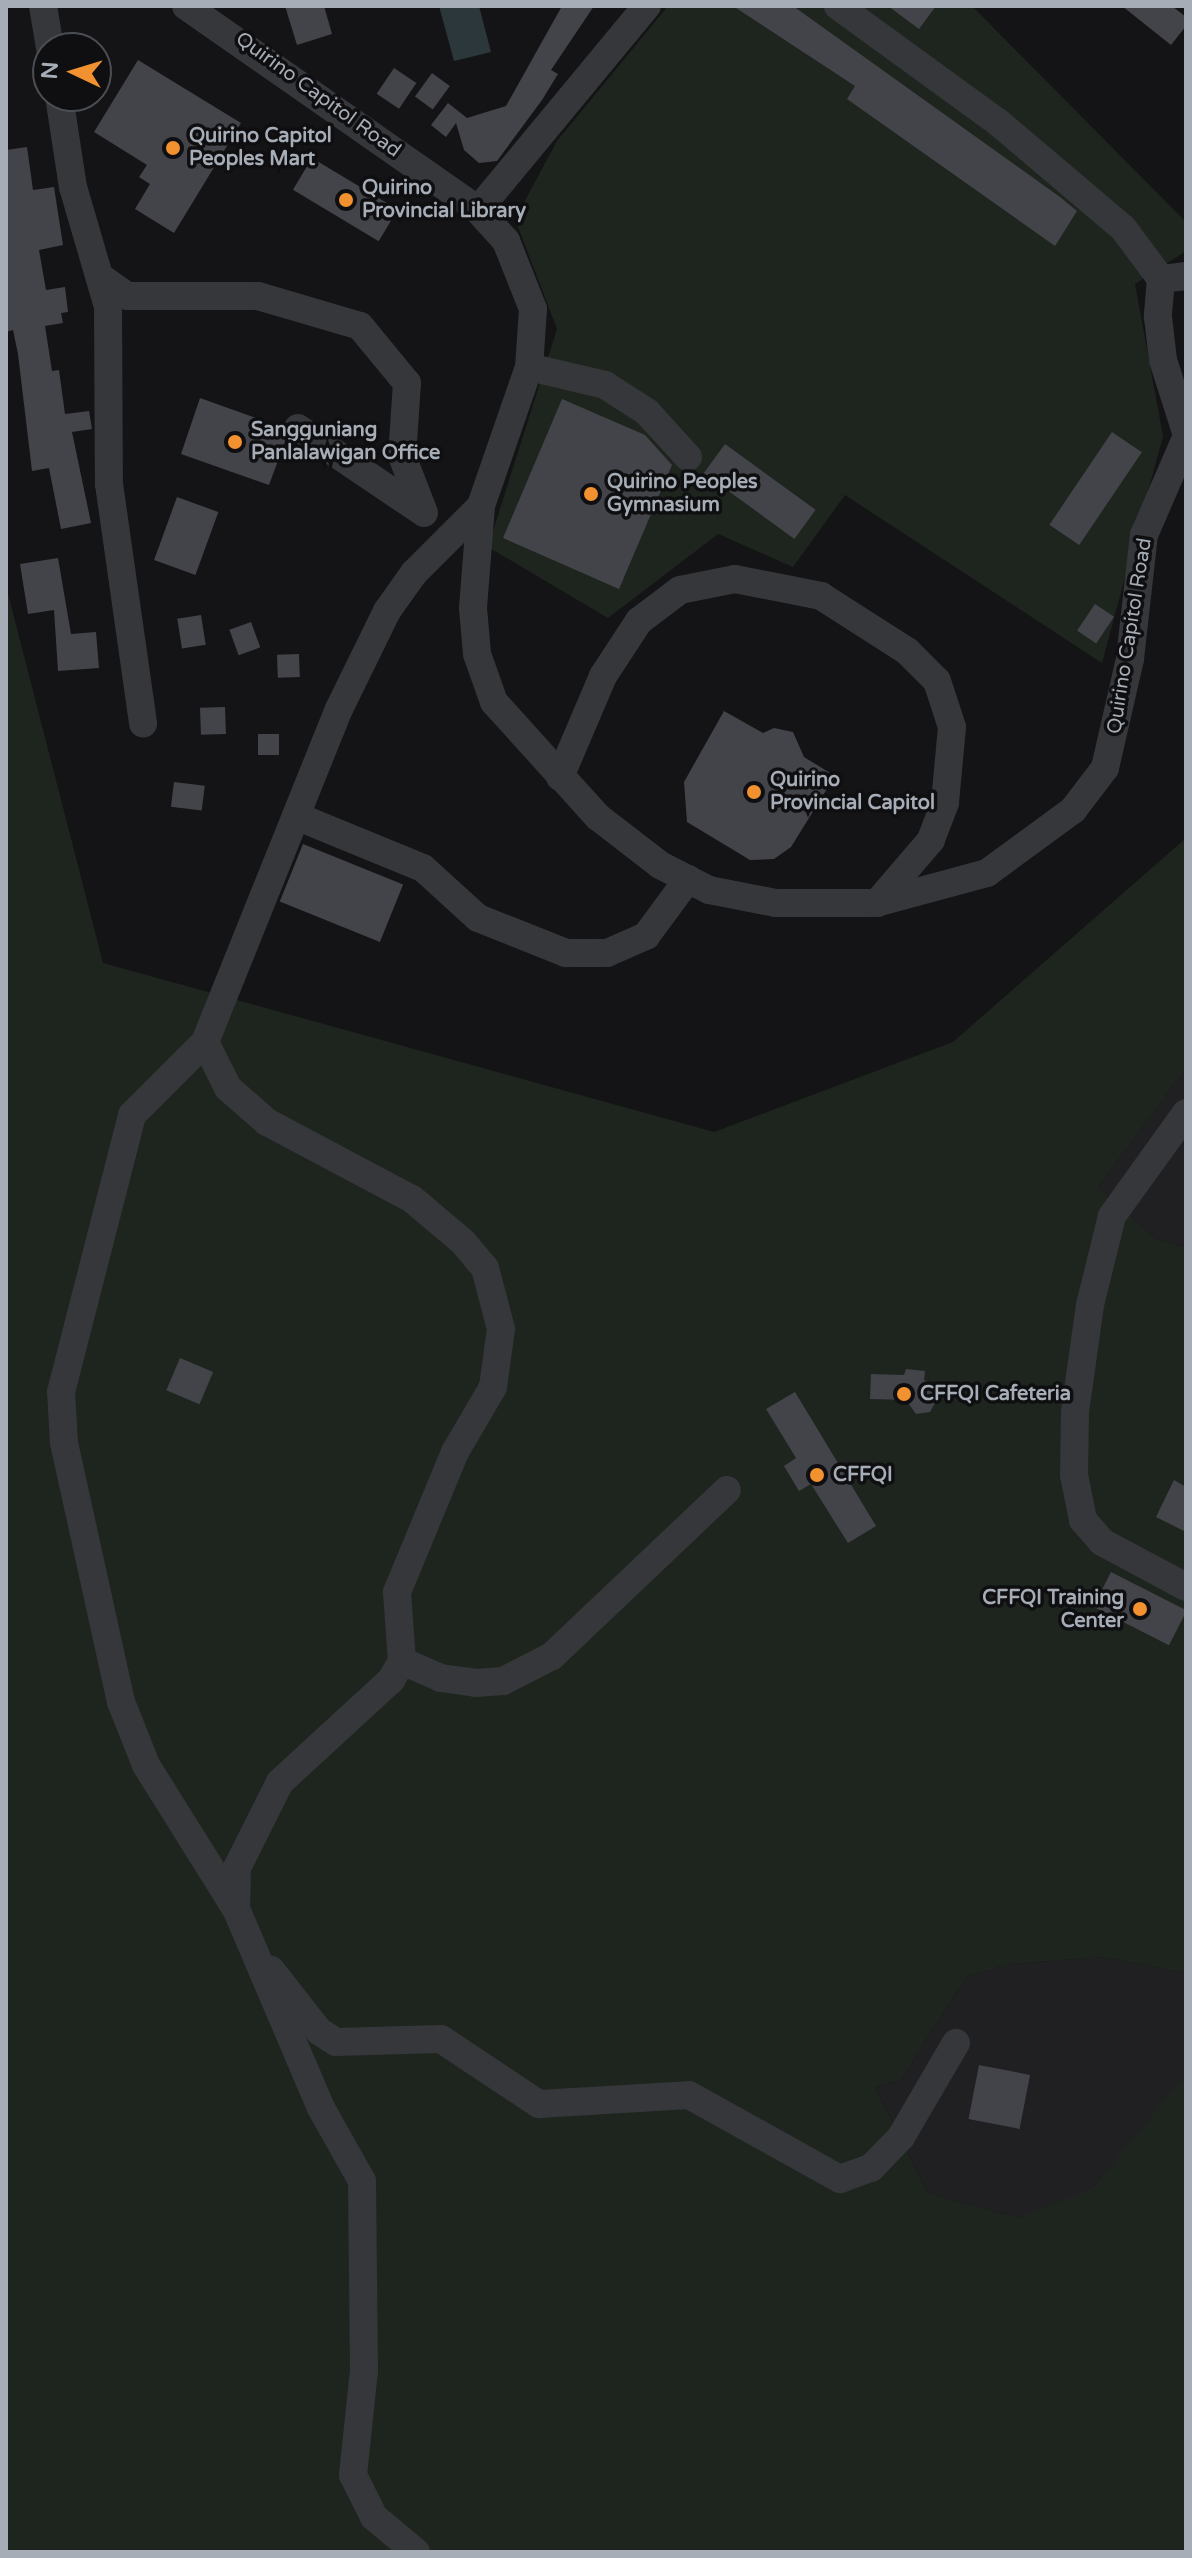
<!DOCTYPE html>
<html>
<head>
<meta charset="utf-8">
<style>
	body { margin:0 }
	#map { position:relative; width:1192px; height:2558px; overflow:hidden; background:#141416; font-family:"Varela Round",sans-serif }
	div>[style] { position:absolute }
	.built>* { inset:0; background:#202023 }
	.green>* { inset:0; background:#1e251e }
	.water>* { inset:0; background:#2c373b }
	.building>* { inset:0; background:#434449; transform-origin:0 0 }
	.minor>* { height:28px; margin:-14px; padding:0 14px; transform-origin:14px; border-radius:14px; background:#35373b }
	.dots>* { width:22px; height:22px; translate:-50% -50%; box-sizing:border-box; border:4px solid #0f0f11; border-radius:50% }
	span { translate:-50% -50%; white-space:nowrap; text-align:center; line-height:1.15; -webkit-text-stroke:7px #0f0f11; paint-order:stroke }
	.street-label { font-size:20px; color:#a6adb6 }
	.poi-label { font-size:20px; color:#a6adb6; font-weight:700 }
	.left { translate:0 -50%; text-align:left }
	.right { translate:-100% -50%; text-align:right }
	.frame { position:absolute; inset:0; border:8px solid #a6adb6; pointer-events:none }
	.north { position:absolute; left:32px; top:32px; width:80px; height:80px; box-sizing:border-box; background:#0f0f11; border:2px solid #4b4e53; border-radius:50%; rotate:274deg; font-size:22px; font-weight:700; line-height:32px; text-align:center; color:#a6adb6 }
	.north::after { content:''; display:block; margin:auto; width:28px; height:36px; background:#f19130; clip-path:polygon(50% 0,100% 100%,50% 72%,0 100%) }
</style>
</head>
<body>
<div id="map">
	<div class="built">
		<i style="clip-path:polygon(1186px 1068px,1186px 1248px,1155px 1238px,1098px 1187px)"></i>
		<i style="clip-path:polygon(1102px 1957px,1186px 1973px,1186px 2074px,1179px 2088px,1093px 2188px,1062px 2204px,1019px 2218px,928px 2193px,875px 2087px,901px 2080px,966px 1977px,1010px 1964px)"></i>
	</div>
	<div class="green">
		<i style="clip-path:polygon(668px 6px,972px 6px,1186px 222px,1186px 251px,1135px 284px,1163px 436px,1102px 663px,845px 495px,793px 567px,718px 534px,608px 618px,488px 547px,557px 329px,515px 219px,557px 141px)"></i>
		<i style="clip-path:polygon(6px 586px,103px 963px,714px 1132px,953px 1042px,1186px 838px,1186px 1068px,1098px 1187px,1155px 1238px,1186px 1248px,1186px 1973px,1102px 1957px,1010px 1964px,966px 1977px,901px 2080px,875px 2087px,928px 2193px,1019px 2218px,1093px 2188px,1186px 2074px,1186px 2552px,6px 2552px)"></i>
	</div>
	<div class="water">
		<i style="clip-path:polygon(439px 6px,479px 6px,491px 52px,454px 61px)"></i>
	</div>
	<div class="building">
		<i style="clip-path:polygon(285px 6px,324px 6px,332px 34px,297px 45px)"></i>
		<i style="clip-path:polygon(562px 6px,594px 6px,551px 70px,558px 74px,542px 100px,497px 161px,479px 163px,464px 150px,456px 123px,446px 137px,431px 125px,448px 103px,467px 118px,506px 106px)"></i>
		<i style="clip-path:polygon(733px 6px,793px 6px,1060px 197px,1077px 211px,1055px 246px,847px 99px,855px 86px)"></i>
		<i style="clip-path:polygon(888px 6px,936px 6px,919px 29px)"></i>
		<i style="clip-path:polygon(1122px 6px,1172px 6px,1186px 17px,1186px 26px,1171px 45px)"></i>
		<i style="clip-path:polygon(138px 60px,241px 123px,174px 233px,135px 209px,150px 184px,139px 177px,147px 165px,94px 132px)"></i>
		<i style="left:394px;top:68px;width:27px;height:31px;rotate:34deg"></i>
		<i style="left:432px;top:73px;width:22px;height:29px;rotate:36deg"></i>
		<i style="clip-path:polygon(27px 147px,33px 190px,54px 187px,63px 245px,39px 250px,46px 290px,65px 287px,68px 312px,61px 313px,63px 323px,45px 326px,52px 371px,59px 370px,65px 414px,89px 411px,92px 429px,72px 432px,91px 523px,61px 529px,49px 468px,32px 471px,18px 354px,13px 330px,6px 332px,6px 150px)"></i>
		<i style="left:312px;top:158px;width:100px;height:37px;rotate:31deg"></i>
		<i style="clip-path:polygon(200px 398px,281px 427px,286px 439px,269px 485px,181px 454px)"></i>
		<i style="clip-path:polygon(562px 399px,645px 435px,672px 465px,619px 589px,503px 538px)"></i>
		<i style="left:1112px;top:432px;width:36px;height:112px;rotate:34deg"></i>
		<i style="left:725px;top:444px;width:112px;height:36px;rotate:36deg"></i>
		<i style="left:177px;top:497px;width:44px;height:67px;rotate:20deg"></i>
		<i style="clip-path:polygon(58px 558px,71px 634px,96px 632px,99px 668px,58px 671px,54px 610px,28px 614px,20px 564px)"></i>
		<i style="left:1095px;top:604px;width:23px;height:32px;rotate:34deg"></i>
		<i style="left:201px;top:615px;width:30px;height:24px;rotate:81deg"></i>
		<i style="left:251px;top:622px;width:27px;height:23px;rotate:70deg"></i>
		<i style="left:299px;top:654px;width:23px;height:22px;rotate:88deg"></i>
		<i style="left:225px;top:707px;width:27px;height:25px;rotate:88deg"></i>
		<i style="clip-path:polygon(724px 711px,763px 733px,774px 728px,793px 732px,804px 757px,835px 776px,791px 847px,774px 859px,750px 860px,687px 822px,684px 782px)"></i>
		<i style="left:258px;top:734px;width:21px;height:21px"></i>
		<i style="left:174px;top:782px;width:31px;height:25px;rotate:7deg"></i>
		<i style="left:303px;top:844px;width:108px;height:62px;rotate:22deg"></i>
		<i style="left:180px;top:1358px;width:36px;height:35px;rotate:23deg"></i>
		<i style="clip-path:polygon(906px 1369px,925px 1371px,924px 1380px,934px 1385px,938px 1397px,930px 1412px,916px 1414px,906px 1400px,870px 1399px,871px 1374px,904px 1375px)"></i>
		<i style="clip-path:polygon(795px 1392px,876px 1526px,848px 1543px,811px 1484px,799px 1491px,784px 1466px,796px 1458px,766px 1409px)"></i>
		<i style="clip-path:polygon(1174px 1480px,1186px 1487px,1186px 1532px,1156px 1517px)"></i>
		<i style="left:1111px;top:1572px;width:85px;height:39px;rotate:27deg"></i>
		<i style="left:979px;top:2065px;width:52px;height:55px;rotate:11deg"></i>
	</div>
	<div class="minor">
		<i style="left:43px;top:6px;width:43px;rotate:80.5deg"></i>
		<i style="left:186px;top:6px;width:356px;rotate:34.9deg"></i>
		<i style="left:478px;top:210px;width:42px;rotate:47.9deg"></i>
		<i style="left:506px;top:241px;width:73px;rotate:68.3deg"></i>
		<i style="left:533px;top:309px;width:58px;rotate:93.9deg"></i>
		<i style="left:529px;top:367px;width:147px;rotate:109.1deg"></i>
		<i style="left:481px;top:506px;width:102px;rotate:94.5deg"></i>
		<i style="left:473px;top:608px;width:46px;rotate:85deg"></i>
		<i style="left:477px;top:654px;width:51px;rotate:70.5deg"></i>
		<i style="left:494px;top:702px;width:155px;rotate:47.9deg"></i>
		<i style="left:598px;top:817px;width:78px;rotate:37.7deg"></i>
		<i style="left:660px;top:865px;width:55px;rotate:27deg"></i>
		<i style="left:709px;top:890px;width:68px;rotate:11deg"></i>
		<i style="left:776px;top:903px;width:100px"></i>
		<i style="left:876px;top:903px;width:115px;rotate:-15.1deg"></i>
		<i style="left:987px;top:873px;width:107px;rotate:-36.2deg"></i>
		<i style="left:1073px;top:810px;width:53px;rotate:-52.7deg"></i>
		<i style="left:1105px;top:768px;width:112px;rotate:-77.1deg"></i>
		<i style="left:1130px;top:659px;width:125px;rotate:-83.6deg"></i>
		<i style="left:1144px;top:535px;width:106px;rotate:-66.6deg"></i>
		<i style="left:838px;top:6px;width:199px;rotate:36deg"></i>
		<i style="left:999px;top:123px;width:162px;rotate:40.3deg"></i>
		<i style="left:1123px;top:228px;width:64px;rotate:53.3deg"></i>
		<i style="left:59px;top:96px;width:92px;rotate:81.3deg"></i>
		<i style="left:73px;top:187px;width:125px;rotate:73.7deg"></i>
		<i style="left:108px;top:307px;width:177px;rotate:89.7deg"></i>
		<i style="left:109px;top:484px;width:242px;rotate:81.9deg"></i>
		<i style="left:478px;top:210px;width:265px;rotate:-50.4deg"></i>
		<i style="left:1186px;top:276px;width:25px;rotate:173deg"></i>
		<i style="left:1161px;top:279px;width:38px;rotate:95deg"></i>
		<i style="left:1158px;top:317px;width:43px;rotate:83.4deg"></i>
		<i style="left:1163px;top:360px;width:76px;rotate:72.3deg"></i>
		<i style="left:103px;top:279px;width:29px;rotate:35deg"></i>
		<i style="left:127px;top:296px;width:131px"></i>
		<i style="left:258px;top:296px;width:106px;rotate:16.4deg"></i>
		<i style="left:360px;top:326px;width:74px;rotate:50.5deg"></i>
		<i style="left:407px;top:383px;width:73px;rotate:93.9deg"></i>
		<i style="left:402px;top:456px;width:61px;rotate:68.9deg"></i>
		<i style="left:529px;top:367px;width:78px;rotate:13.3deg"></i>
		<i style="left:605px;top:385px;width:50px;rotate:32.7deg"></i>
		<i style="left:647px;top:412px;width:61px;rotate:47.7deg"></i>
		<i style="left:298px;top:428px;width:148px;rotate:34deg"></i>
		<i style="left:560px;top:777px;width:110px;rotate:-66.9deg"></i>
		<i style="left:603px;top:676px;width:66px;rotate:-56.8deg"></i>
		<i style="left:639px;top:621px;width:51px;rotate:-37.1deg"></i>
		<i style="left:680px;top:590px;width:56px;rotate:-11.3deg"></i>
		<i style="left:735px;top:579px;width:88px;rotate:11.2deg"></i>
		<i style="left:821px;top:596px;width:102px;rotate:32.6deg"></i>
		<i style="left:907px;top:651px;width:42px;rotate:45deg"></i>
		<i style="left:937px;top:681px;width:48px;rotate:71.9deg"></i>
		<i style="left:952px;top:727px;width:76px;rotate:95.3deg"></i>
		<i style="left:945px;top:803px;width:40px;rotate:111deg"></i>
		<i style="left:931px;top:840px;width:83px;rotate:130.6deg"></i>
		<i style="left:296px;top:816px;width:137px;rotate:22.3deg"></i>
		<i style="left:423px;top:868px;width:74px;rotate:42.3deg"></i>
		<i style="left:478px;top:918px;width:95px;rotate:21.7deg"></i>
		<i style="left:566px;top:953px;width:41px"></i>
		<i style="left:607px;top:953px;width:43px;rotate:-23.6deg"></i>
		<i style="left:646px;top:936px;width:71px;rotate:-53.6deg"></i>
		<i style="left:205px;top:1042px;width:51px;rotate:63.4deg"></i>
		<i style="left:228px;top:1088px;width:52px;rotate:41.1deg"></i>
		<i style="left:267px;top:1122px;width:164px;rotate:28deg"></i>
		<i style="left:412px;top:1199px;width:67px;rotate:40.1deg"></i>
		<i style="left:463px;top:1242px;width:34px;rotate:50deg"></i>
		<i style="left:485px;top:1268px;width:63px;rotate:75.3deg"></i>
		<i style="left:501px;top:1329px;width:59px;rotate:97.9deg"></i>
		<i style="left:493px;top:1387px;width:75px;rotate:120.3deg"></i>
		<i style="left:455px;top:1452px;width:152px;rotate:112.5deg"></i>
		<i style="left:397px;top:1592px;width:69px;rotate:85.9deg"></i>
		<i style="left:402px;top:1661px;width:22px;rotate:120deg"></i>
		<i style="left:391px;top:1680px;width:151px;rotate:137.4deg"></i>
		<i style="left:280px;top:1782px;width:96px;rotate:116.6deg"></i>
		<i style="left:237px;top:1868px;width:41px;rotate:91.4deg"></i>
		<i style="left:1186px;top:1113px;width:127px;rotate:125.7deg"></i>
		<i style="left:1112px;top:1216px;width:92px;rotate:103.9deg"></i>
		<i style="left:1090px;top:1305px;width:108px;rotate:98deg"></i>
		<i style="left:1075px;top:1412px;width:63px;rotate:90.9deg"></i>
		<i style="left:1074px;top:1475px;width:46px;rotate:78.7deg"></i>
		<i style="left:1083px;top:1520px;width:29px;rotate:49deg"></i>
		<i style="left:1102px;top:1542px;width:95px;rotate:28.2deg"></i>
		<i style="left:402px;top:1661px;width:43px;rotate:23.6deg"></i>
		<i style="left:441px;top:1678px;width:34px;rotate:8deg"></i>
		<i style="left:475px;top:1683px;width:28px;rotate:-4deg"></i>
		<i style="left:503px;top:1681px;width:55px;rotate:-27deg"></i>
		<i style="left:552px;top:1656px;width:241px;rotate:-43.5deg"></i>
		<i style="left:271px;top:1970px;width:78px;rotate:51.8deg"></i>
		<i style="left:319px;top:2031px;width:20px;rotate:33deg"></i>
		<i style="left:336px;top:2042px;width:105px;rotate:-1.6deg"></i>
		<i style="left:441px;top:2039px;width:118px;rotate:33.6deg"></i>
		<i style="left:539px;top:2104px;width:150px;rotate:-3.4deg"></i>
		<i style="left:689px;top:2095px;width:173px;rotate:29.1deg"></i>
		<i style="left:840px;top:2179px;width:33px;rotate:-20deg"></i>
		<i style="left:871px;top:2168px;width:43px;rotate:-45.9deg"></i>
		<i style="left:901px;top:2137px;width:109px;rotate:-59.7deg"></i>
		<i style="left:416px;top:2552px;width:55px;rotate:-140.2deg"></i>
		<i style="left:374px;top:2517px;width:47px;rotate:-116.6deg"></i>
		<i style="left:353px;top:2475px;width:105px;rotate:-84deg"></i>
		<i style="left:364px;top:2371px;width:190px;rotate:-90.6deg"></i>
		<i style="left:362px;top:2181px;width:84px;rotate:-119.3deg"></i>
		<i style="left:321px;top:2108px;width:216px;rotate:-113.1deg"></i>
		<i style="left:236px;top:1909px;width:170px;rotate:-122deg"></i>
		<i style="left:146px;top:1765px;width:68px;rotate:-111.6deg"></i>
		<i style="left:121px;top:1702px;width:266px;rotate:-102.4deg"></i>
		<i style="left:64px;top:1442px;width:50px;rotate:-93.4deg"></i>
		<i style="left:61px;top:1392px;width:286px;rotate:-75.6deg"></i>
		<i style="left:132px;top:1115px;width:103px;rotate:-45deg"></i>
		<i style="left:205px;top:1042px;width:359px;rotate:-68.1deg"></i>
		<i style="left:339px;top:709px;width:109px;rotate:-63.9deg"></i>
		<i style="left:387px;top:611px;width:47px;rotate:-54.6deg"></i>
		<i style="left:414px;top:573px;width:95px;rotate:-45deg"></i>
	</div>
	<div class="dots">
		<i style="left:173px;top:148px;background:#f19130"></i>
		<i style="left:346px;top:200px;background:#f19130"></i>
		<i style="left:235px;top:442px;background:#f19130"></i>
		<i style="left:591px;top:494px;background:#f19130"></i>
		<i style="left:754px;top:792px;background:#f19130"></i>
		<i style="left:904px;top:1394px;background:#f19130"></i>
		<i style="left:817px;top:1475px;background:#f19130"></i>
		<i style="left:1140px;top:1609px;background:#f19130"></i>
	</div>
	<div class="street-label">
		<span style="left:318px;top:95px;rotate:36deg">Quirino Capitol Road</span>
		<span style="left:1130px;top:636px;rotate:-81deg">Quirino Capitol Road</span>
	</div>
	<div class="poi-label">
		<span class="left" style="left:189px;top:148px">Quirino Capitol<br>Peoples Mart</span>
		<span class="left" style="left:362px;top:200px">Quirino<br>Provincial Library</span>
		<span class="left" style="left:251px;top:442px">Sangguniang<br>Panlalawigan Office</span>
		<span class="left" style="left:607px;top:494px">Quirino Peoples<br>Gymnasium</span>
		<span class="left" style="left:770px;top:792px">Quirino<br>Provincial Capitol</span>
		<span class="left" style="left:920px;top:1394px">CFFQI Cafeteria</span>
		<span class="left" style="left:833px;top:1475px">CFFQI</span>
		<span class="right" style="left:1124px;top:1610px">CFFQI Training<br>Center</span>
	</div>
	<div class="frame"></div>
	<div class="north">N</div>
</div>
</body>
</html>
